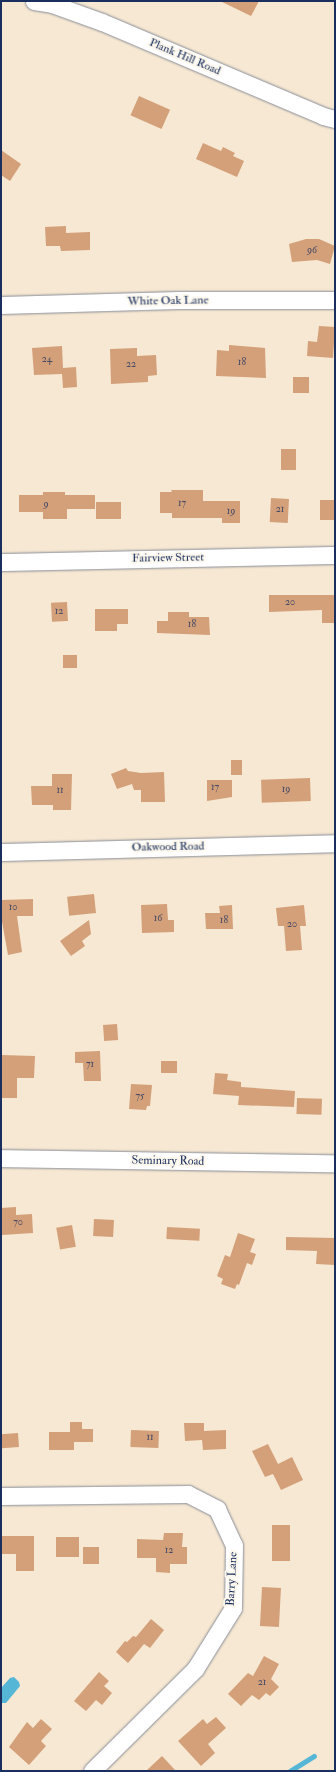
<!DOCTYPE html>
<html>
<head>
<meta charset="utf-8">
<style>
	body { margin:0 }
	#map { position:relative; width:336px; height:1772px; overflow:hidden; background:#f6e8d2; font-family:"IM FELL Double Pica",serif }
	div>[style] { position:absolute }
	.water>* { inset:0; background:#56b6d5 }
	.stream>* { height:4.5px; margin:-2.25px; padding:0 2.25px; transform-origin:2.25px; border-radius:2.25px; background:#56b6d5 }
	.building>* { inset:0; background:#d3a079; transform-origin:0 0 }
	.roads { filter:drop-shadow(0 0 1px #888c98) drop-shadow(0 0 1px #888c98) }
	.minor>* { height:17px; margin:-8.5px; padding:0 8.5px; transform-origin:8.5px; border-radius:8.5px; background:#fff }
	span { translate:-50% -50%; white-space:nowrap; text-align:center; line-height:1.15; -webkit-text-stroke:4px #fbf7ec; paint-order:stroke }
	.number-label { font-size:10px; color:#494b65 }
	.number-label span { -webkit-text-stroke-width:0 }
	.street-label { font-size:12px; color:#1b2f5e }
	.frame { position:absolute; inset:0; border:2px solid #1b2f5e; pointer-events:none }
</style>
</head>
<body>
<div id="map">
	<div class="water">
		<i style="clip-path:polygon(14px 1677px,19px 1682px,20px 1686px,6px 1703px,2px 1703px,1px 1688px,10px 1678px)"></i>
	</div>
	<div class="stream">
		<i style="left:290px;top:1771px;width:28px;rotate:-32deg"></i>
	</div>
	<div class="building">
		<i style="clip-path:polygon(220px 1px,259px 1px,251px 16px)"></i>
		<i style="left:139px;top:96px;width:34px;height:21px;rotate:24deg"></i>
		<i style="clip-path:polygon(203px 143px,221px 151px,223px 147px,235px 153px,233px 156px,244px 161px,237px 177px,196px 159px)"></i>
		<i style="clip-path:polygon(1px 150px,21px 164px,10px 181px,1px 175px)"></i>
		<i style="clip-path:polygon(66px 226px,66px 233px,90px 232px,90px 250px,61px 251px,60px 246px,46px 246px,45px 227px)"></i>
		<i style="clip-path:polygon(306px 239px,319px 239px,335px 246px,330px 264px,317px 260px,292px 262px,289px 244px)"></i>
		<i style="clip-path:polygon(319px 326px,335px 327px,333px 358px,307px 356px,308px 341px,317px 342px)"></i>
		<i style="clip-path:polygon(229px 345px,265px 348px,266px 378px,216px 376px,217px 350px,229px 351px)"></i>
		<i style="clip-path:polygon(62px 346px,63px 368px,76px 367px,77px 387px,63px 388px,62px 374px,34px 375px,32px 348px)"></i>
		<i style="clip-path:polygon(137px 348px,137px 356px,156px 355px,157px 375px,148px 376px,148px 382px,111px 384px,110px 349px)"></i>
		<i style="left:309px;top:377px;width:16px;height:16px;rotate:90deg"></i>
		<i style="left:281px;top:449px;width:15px;height:21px"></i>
		<i style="clip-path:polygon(171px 490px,203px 490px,203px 501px,240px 501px,240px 523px,222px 523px,222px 518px,172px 518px,172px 513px,160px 513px,160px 492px,172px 492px)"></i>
		<i style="clip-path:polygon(43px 492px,65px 492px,65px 495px,95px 495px,95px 509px,67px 509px,67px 519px,43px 519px,43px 512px,19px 512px,19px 495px,43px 495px)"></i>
		<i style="left:271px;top:498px;width:18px;height:24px;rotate:3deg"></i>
		<i style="left:335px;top:500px;width:20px;height:15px;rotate:90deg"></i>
		<i style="left:96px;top:502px;width:25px;height:17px"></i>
		<i style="clip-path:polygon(269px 595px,335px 595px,335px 623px,322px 623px,322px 610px,269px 612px)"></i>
		<i style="left:67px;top:602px;width:19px;height:16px;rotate:87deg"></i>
		<i style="clip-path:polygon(95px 609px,128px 609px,128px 624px,117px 624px,117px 631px,95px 631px)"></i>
		<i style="clip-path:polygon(168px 612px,189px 612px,189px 617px,209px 617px,210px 635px,157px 633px,157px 621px,168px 621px)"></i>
		<i style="left:77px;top:655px;width:13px;height:14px;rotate:90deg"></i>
		<i style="left:242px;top:760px;width:15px;height:11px;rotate:90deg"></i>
		<i style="clip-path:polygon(126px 768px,128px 771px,141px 773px,164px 772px,165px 802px,141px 802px,141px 790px,134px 790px,132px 784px,117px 789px,111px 774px)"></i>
		<i style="clip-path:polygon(52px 774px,72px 774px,71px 810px,53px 810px,53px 805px,32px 805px,31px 786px,52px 786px)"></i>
		<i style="left:310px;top:778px;width:23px;height:49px;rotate:88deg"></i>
		<i style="clip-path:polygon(207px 780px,232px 780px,232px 797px,207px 801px)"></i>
		<i style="left:94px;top:894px;width:19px;height:27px;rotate:84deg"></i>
		<i style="clip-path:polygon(33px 899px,33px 916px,17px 916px,22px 952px,8px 955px,1px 916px,1px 900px)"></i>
		<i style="clip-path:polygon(167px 904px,168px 920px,174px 920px,174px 932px,142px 933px,141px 905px)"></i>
		<i style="clip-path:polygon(232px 905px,233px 929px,206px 929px,205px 913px,220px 913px,219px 906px)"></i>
		<i style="clip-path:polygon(304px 905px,306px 926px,300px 926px,302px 950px,286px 951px,284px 926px,278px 926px,276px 908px)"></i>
		<i style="clip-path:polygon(89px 920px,91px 934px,82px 941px,85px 946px,71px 956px,60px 941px)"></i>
		<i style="left:117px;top:1024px;width:16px;height:14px;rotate:86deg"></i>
		<i style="clip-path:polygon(100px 1051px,101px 1081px,84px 1081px,83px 1063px,75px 1063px,75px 1052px)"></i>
		<i style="clip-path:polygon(1px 1055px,35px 1056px,34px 1078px,17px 1078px,17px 1098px,1px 1098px)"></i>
		<i style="left:161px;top:1061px;width:16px;height:12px"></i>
		<i style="clip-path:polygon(215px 1073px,228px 1074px,227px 1080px,241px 1082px,241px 1087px,295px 1091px,294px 1107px,238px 1105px,239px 1096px,213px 1094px)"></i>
		<i style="clip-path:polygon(131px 1084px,152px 1085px,150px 1106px,147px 1106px,146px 1110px,129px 1109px)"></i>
		<i style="left:297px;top:1098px;width:25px;height:16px;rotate:2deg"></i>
		<i style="clip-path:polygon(16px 1207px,16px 1215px,32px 1214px,33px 1233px,2px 1235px,1px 1208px)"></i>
		<i style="left:94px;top:1219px;width:20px;height:17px;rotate:3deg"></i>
		<i style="left:72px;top:1225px;width:22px;height:16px;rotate:80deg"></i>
		<i style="left:167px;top:1227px;width:33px;height:12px;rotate:3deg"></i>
		<i style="clip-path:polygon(238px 1233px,255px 1239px,250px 1252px,256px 1254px,252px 1265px,247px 1263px,239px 1285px,237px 1284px,235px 1289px,221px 1284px,223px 1279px,217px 1276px,225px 1255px,230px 1257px)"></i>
		<i style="clip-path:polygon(286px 1237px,335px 1238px,335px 1265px,316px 1264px,317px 1251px,286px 1250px)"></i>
		<i style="clip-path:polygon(70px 1422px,82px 1422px,82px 1429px,93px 1429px,93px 1442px,74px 1442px,74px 1450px,49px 1450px,49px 1432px,70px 1432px)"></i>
		<i style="clip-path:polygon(184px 1423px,204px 1423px,204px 1431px,226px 1430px,226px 1449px,203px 1450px,202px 1440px,185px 1441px)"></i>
		<i style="left:131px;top:1430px;width:28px;height:17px;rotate:2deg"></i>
		<i style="left:18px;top:1433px;width:14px;height:17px;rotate:86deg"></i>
		<i style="clip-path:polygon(268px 1444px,278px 1464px,292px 1457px,303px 1480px,281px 1490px,273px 1474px,265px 1477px,252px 1451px)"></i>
		<i style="left:272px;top:1525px;width:18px;height:36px"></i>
		<i style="clip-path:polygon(164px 1533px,183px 1533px,182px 1547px,187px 1547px,187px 1564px,170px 1564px,170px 1573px,156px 1572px,156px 1558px,137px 1558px,137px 1539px,163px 1540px)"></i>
		<i style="clip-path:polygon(1px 1536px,34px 1536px,34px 1571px,16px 1571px,16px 1554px,1px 1554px)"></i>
		<i style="left:56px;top:1537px;width:23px;height:20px"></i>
		<i style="left:83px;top:1547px;width:16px;height:17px"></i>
		<i style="left:262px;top:1587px;width:19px;height:39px;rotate:3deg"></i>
		<i style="clip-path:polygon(151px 1619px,164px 1630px,150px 1648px,144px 1644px,128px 1663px,116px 1652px,125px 1641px,127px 1642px,133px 1636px,136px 1637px)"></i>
		<i style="clip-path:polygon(264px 1656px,279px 1664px,271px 1679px,279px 1687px,270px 1696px,266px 1693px,259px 1700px,252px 1695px,241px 1706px,228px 1694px,248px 1673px,253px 1676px)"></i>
		<i style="clip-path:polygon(99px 1672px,109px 1681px,104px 1686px,112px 1693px,102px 1705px,96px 1700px,86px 1711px,74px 1701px)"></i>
		<i style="clip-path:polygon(216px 1717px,226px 1728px,208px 1744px,215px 1753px,201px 1766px,178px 1741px,203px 1719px,207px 1724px)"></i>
		<i style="clip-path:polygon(41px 1719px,52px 1729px,41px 1741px,46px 1746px,29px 1765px,9px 1747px,27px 1722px,33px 1728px)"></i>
		<i style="clip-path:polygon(162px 1756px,176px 1771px,146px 1771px)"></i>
	</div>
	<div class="roads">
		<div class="minor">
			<i style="left:34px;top:1px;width:18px;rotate:9deg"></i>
			<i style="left:52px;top:4px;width:53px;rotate:19.8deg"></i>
			<i style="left:102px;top:22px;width:240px;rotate:23deg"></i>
			<i style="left:323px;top:116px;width:12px;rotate:14deg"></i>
			<i style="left:1px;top:305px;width:177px;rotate:-1.6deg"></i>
			<i style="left:178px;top:300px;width:157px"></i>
			<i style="left:1px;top:562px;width:334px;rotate:-1.2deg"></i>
			<i style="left:1px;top:852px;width:334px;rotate:-1.5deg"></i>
			<i style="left:1px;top:1158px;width:334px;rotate:0.9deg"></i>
			<i style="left:1px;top:1496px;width:187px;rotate:-0.6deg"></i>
			<i style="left:188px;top:1494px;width:33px;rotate:27deg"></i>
			<i style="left:217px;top:1509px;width:40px;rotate:65deg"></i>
			<i style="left:234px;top:1545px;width:63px;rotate:90.9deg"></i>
			<i style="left:233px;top:1608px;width:72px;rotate:121.9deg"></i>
			<i style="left:195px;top:1669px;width:145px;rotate:135.3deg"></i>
		</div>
	</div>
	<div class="number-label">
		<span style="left:312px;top:251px">96</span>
		<span style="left:47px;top:360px">24</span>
		<span style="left:242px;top:363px">18</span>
		<span style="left:131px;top:365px">22</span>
		<span style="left:182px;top:504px">17</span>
		<span style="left:46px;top:505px">9</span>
		<span style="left:280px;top:510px">21</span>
		<span style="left:231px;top:512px">19</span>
		<span style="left:290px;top:603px">20</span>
		<span style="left:59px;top:612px">12</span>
		<span style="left:192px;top:625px">18</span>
		<span style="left:215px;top:788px">17</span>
		<span style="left:286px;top:790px">19</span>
		<span style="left:60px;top:791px">11</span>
		<span style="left:13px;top:908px">10</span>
		<span style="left:158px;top:919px">16</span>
		<span style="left:224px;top:921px">18</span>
		<span style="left:292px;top:925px">20</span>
		<span style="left:90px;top:1065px">71</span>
		<span style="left:140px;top:1097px">75</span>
		<span style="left:18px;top:1223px">70</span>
		<span style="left:150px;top:1438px">11</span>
		<span style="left:169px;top:1551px">12</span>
		<span style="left:262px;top:1683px">21</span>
	</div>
	<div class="street-label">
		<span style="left:185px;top:57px;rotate:23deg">Plank Hill Road</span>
		<span style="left:168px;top:301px;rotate:-1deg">White Oak Lane</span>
		<span style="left:168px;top:558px;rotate:-1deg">Fairview Street</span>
		<span style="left:168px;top:847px;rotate:-1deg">Oakwood Road</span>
		<span style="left:168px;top:1161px;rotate:1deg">Seminary Road</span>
		<span style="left:232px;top:1579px;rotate:-87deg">Barry Lane</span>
	</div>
	<div class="frame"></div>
</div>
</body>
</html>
